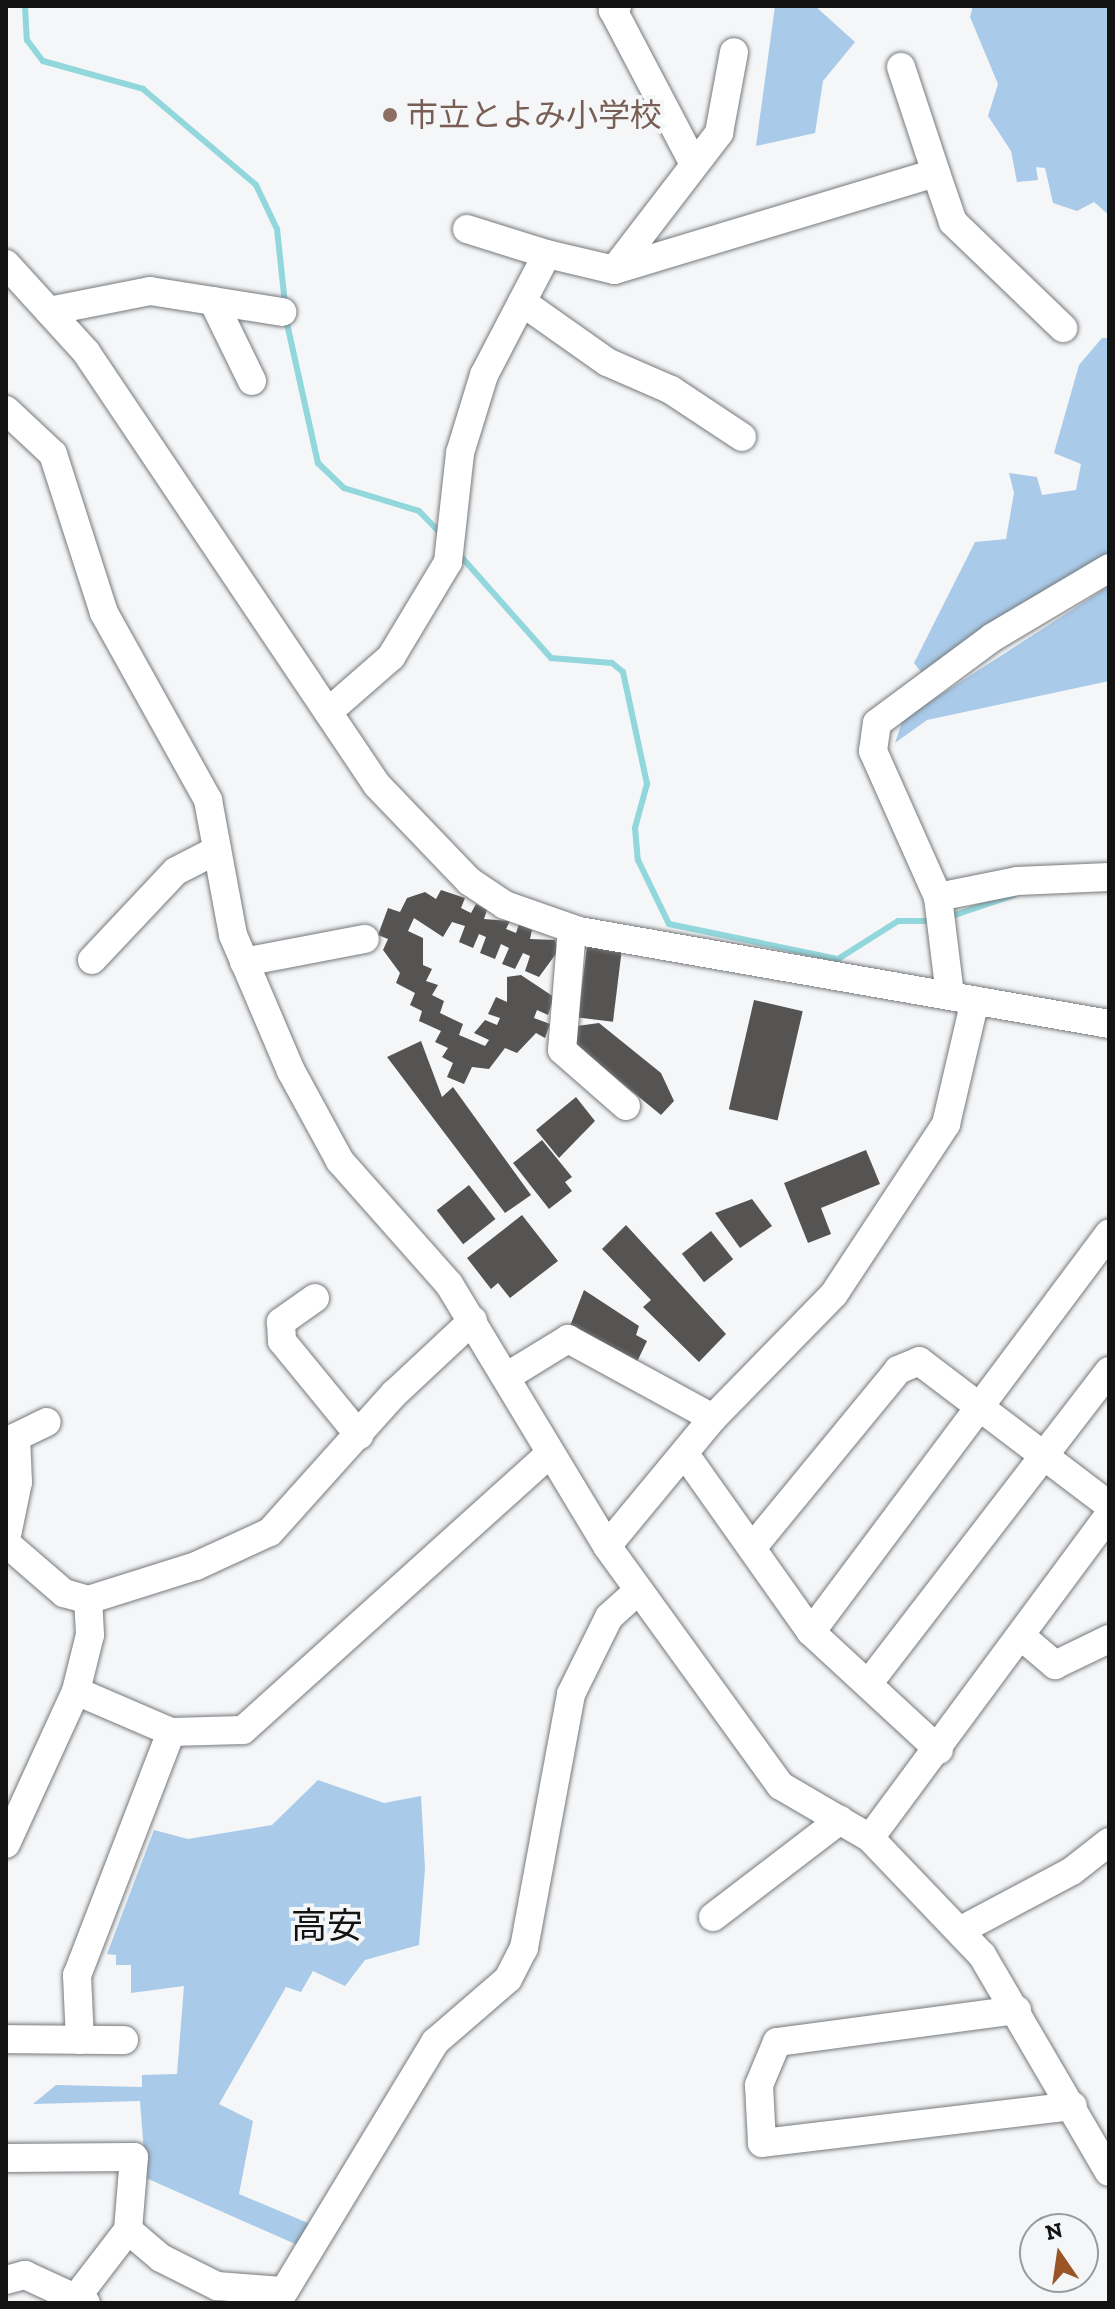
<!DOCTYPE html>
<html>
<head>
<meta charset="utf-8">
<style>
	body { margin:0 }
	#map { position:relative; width:1115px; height:2309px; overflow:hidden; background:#f4f6f8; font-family:"Zilla Slab","Noto Sans JP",serif }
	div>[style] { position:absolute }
	.green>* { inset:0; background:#a9cae9 }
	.stream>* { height:6px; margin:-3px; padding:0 3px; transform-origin:3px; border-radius:3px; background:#91d7dc }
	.building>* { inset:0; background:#565453; transform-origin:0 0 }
	.roads { filter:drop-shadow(0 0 2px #77797b) drop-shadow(0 0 2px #77797b) }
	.minor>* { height:28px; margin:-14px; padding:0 14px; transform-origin:14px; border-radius:14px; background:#fff }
	.dots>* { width:22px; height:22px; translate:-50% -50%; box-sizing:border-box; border:4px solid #f4f6f8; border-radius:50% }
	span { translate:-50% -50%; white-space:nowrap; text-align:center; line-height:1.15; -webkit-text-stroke:8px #f4f6f8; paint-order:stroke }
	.education-label { font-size:32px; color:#785e54 }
	.left { translate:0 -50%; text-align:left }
	.quarter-label { font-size:36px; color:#131314 }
	.frame { position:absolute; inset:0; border:8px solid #131314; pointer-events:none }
	.north { position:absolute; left:1019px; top:2213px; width:80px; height:80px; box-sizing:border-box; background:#f4f6f8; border:2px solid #9a9b9d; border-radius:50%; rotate:347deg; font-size:22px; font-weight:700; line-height:32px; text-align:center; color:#131314 }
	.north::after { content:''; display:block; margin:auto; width:28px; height:36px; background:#995526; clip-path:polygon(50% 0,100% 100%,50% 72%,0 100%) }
</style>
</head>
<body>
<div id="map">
	<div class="green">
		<i style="clip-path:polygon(775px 6px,815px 6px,855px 42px,823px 81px,815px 133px,756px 146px)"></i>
		<i style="clip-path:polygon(973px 6px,1109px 6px,1109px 215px,1094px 202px,1077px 211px,1053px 203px,1045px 168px,1036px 167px,1038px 180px,1017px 182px,1011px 151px,988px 116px,998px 84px,970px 17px)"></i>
		<i style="clip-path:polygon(1102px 338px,1109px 338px,1109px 554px,922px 673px,914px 663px,975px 542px,1006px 539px,1014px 493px,1009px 473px,1037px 477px,1042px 495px,1076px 490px,1081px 464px,1054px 453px,1079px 365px)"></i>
		<i style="clip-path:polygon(1109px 586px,1109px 681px,927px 720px,895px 743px,903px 719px)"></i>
		<i style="clip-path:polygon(318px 1780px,384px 1803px,421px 1796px,425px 1869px,419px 1945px,365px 1960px,345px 1986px,313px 1971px,301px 1992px,286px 1987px,219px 2104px,253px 2121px,239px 2194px,315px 2226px,302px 2247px,146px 2178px,140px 2101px,33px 2104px,56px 2085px,142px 2087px,142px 2075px,177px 2074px,184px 1986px,131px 1993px,131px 1965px,116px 1965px,116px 1955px,107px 1954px,154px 1830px,188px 1839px,272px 1825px)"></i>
	</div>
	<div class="stream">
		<i style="left:25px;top:6px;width:34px;rotate:87deg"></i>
		<i style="left:27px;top:40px;width:26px;rotate:53deg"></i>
		<i style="left:43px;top:61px;width:104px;rotate:15.6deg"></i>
		<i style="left:143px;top:89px;width:148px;rotate:40.3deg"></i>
		<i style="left:256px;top:185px;width:49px;rotate:64.5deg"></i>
		<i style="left:277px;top:229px;width:75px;rotate:83.9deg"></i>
		<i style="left:286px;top:319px;width:148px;rotate:77.5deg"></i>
		<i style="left:318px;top:463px;width:36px;rotate:44deg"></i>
		<i style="left:344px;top:488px;width:78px;rotate:17deg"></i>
		<i style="left:419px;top:511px;width:33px;rotate:46deg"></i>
		<i style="left:457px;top:552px;width:142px;rotate:48.4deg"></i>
		<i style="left:551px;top:658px;width:61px;rotate:4.7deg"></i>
		<i style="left:612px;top:663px;width:14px;rotate:39deg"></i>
		<i style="left:623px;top:672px;width:115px;rotate:77.9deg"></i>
		<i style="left:647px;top:784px;width:46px;rotate:105.3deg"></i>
		<i style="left:635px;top:828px;width:32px;rotate:85deg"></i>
		<i style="left:638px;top:860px;width:71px;rotate:64.2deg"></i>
		<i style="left:669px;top:924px;width:173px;rotate:11.7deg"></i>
		<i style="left:838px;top:959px;width:71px;rotate:-32.3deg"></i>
		<i style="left:898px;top:921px;width:36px"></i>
		<i style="left:949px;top:917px;width:69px;rotate:-18.7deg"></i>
	</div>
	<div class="building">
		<i style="clip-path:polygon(441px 890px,465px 898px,461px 908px,471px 913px,476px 904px,487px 910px,484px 919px,510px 921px,506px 929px,516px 933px,519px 924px,532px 930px,530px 939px,555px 940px,558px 951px,539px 977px,525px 971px,530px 956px,523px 953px,515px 969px,502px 964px,509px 948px,501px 944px,495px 959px,480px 953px,486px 937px,479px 934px,473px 948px,459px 942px,465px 926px,452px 922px,443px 937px,414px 918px,408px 931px,423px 938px,423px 965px,432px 969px,426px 981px,438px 985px,432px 995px,444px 1001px,440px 1013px,463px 1024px,459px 1035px,485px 1046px,489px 1040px,474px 1033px,485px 1020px,497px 1025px,500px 1018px,488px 1014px,496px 997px,507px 1002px,507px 977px,521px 975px,554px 997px,548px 1015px,537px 1010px,534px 1018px,550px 1024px,545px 1038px,536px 1033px,517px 1053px,505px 1048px,489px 1069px,472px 1067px,464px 1084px,447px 1077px,453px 1063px,442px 1057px,448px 1048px,435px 1042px,441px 1031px,419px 1021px,422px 1011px,410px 1005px,415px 993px,396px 983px,400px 973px,383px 950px,388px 939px,378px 935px,388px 908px,400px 912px,407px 898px,425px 892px,436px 899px)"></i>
		<i style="left:587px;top:946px;width:35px;height:72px;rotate:7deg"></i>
		<i style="left:754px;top:1000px;width:50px;height:112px;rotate:13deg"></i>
		<i style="clip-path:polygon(599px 1023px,661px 1073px,674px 1101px,661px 1115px,574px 1044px,577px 1026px)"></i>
		<i style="clip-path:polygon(421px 1041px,442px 1097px,453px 1087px,531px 1195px,505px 1213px,387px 1057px)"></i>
		<i style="clip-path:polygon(576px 1097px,595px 1121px,559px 1158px,536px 1130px)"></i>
		<i style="clip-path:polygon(542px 1140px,572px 1177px,565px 1182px,572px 1191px,549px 1209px,513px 1163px)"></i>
		<i style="clip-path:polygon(866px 1150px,880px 1184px,821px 1208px,831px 1234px,808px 1243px,784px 1183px)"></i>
		<i style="left:469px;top:1185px;width:43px;height:41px;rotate:52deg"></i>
		<i style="clip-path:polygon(752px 1199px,772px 1226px,740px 1248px,715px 1213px)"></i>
		<i style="clip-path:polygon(522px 1215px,558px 1261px,510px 1298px,498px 1283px,491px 1289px,467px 1258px)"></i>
		<i style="clip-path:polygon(626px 1225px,726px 1334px,699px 1362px,643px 1307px,651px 1300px,602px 1249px)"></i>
		<i style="left:711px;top:1231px;width:36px;height:37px;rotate:52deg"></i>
		<i style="clip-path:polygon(584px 1290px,639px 1326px,636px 1335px,647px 1341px,635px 1366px,570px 1326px)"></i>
	</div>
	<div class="roads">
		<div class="minor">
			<i style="left:617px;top:6px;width:6px;rotate:135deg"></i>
			<i style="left:613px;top:10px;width:174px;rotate:62.3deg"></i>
			<i style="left:901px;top:67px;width:112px;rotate:71.7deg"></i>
			<i style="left:467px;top:229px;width:84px;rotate:17.4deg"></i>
			<i style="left:6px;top:264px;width:119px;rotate:47.7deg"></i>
			<i style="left:86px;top:352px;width:522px;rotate:56.1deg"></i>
			<i style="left:377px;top:785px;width:133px;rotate:46.2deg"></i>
			<i style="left:469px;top:881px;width:43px;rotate:33.7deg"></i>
			<i style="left:505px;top:905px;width:78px;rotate:19.4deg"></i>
			<i style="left:579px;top:931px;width:538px;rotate:9.95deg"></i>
			<i style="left:614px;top:270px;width:173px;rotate:-52.5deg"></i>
			<i style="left:719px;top:133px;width:82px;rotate:-79.5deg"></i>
			<i style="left:213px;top:301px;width:89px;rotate:64deg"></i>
			<i style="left:522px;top:302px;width:104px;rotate:35.2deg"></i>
			<i style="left:607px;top:362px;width:70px;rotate:23.6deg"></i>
			<i style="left:671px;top:390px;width:85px;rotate:33.5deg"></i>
			<i style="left:49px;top:311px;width:103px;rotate:-11.2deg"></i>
			<i style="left:150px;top:291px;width:134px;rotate:9deg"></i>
			<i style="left:6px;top:410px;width:64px;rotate:43.1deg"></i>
			<i style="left:53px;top:454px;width:167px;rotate:72.2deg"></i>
			<i style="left:104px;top:613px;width:214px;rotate:60.9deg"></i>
			<i style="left:208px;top:800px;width:137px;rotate:79.5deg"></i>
			<i style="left:233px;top:935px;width:148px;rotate:66.9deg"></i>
			<i style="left:291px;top:1071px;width:102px;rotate:61.4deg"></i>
			<i style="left:340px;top:1161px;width:164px;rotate:48.5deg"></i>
			<i style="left:449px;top:1284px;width:306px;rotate:58.9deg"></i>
			<i style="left:607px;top:1546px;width:296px;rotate:54.1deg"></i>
			<i style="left:781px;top:1786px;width:103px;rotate:30.3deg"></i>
			<i style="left:870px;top:1838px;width:162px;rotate:46.3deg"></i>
			<i style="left:982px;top:1955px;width:251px;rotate:59.7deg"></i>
			<i style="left:328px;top:712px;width:84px;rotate:-41.1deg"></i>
			<i style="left:391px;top:657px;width:111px;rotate:-59deg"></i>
			<i style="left:448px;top:562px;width:110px;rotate:-83.7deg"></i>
			<i style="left:460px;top:453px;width:82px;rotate:-72.9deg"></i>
			<i style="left:484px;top:375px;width:136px;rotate:-62.5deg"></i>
			<i style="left:547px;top:254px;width:69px;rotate:13.4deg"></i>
			<i style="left:614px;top:270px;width:336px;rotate:-16.8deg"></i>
			<i style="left:936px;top:173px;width:52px;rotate:70.9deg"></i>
			<i style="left:953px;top:222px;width:153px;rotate:43.9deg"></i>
			<i style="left:938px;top:897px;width:81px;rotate:-11.4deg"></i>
			<i style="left:1017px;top:881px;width:92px;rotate:-2.5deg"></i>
			<i style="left:572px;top:929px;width:121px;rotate:94.7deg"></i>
			<i style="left:562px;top:1050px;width:85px;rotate:41.2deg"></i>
			<i style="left:92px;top:960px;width:122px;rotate:-46.7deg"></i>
			<i style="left:176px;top:871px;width:46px;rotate:-27.1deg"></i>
			<i style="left:244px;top:962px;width:123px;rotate:-10.8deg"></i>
			<i style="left:950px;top:995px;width:99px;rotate:-97deg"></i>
			<i style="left:938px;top:897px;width:160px;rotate:-114deg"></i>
			<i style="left:873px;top:751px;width:28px;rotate:-82deg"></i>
			<i style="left:877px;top:723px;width:144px;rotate:-36.6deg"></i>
			<i style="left:993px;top:637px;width:135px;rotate:-30.7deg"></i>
			<i style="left:315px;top:1298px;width:42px;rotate:144.8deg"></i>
			<i style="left:281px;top:1322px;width:19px;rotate:87deg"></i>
			<i style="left:282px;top:1341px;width:122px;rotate:50.7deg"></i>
			<i style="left:506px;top:1377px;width:73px;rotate:-31.5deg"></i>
			<i style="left:568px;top:1339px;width:165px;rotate:28.6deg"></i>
			<i style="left:687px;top:1457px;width:214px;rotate:54.7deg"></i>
			<i style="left:811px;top:1632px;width:174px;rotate:42.7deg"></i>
			<i style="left:6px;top:1540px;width:59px;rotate:-78.3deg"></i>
			<i style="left:18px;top:1482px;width:45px;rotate:-92.5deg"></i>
			<i style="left:16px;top:1437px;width:34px;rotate:-26deg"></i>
			<i style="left:6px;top:1543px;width:77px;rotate:40.8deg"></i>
			<i style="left:64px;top:1593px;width:25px;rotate:16deg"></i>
			<i style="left:88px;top:1600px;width:113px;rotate:-17.5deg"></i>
			<i style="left:196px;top:1566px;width:81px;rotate:-24.7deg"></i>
			<i style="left:270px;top:1532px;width:186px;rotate:-48.1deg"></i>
			<i style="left:394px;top:1394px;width:108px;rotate:-43.1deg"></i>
			<i style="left:607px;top:1546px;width:166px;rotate:-50.4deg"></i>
			<i style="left:713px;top:1418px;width:173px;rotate:-45.7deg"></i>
			<i style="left:834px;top:1294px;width:204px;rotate:-56.6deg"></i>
			<i style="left:946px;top:1124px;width:127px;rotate:-76.8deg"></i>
			<i style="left:752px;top:1548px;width:230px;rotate:-50.6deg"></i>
			<i style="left:898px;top:1370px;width:23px;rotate:-23deg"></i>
			<i style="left:919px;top:1361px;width:238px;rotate:37.2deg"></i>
			<i style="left:811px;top:1632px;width:498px;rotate:-53.2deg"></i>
			<i style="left:1021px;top:1636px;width:45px;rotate:40.5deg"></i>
			<i style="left:1055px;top:1665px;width:60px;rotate:-25.7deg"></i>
			<i style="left:868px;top:1684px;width:395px;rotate:-52.4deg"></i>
			<i style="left:76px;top:1691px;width:58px;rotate:-76deg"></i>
			<i style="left:90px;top:1635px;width:35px;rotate:-93deg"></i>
			<i style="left:171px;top:1732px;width:72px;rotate:-1.6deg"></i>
			<i style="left:243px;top:1730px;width:412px;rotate:-42deg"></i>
			<i style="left:870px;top:1838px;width:402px;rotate:-53.5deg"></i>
			<i style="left:6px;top:1844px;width:168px;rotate:-65.4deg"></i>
			<i style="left:76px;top:1691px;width:103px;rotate:23.3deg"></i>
			<i style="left:171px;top:1732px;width:261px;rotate:111.1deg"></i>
			<i style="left:77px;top:1975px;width:65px;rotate:87.4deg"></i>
			<i style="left:713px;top:1917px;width:160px;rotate:-37.4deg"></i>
			<i style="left:963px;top:1929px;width:123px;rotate:-28deg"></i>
			<i style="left:1072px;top:1871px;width:47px;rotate:-38.1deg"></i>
			<i style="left:1017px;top:2010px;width:242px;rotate:172.4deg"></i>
			<i style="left:777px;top:2042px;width:47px;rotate:112.7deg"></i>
			<i style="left:759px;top:2085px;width:58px;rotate:87deg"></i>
			<i style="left:762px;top:2143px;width:313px;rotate:-6.8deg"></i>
			<i style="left:6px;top:2039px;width:118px;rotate:0.5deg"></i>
			<i style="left:6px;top:2158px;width:128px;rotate:-0.4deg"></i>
			<i style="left:134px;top:2157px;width:73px;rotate:94.7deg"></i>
			<i style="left:128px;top:2230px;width:92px;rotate:127.5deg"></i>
			<i style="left:128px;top:2230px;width:43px;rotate:40.3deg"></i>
			<i style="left:161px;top:2258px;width:63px;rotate:26.6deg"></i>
			<i style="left:217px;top:2286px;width:65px;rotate:4.4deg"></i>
			<i style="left:6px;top:2280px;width:20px;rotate:-15deg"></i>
			<i style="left:25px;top:2275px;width:67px;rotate:24.7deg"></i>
			<i style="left:277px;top:2303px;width:305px;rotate:-58.8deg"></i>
			<i style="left:435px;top:2042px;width:96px;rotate:-40.8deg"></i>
			<i style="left:508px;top:1979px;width:35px;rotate:-63deg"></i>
			<i style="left:524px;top:1948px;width:258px;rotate:-79.5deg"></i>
			<i style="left:571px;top:1694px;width:86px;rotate:-63.7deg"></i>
			<i style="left:609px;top:1617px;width:39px;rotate:-42deg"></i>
		</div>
	</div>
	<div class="dots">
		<i style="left:390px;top:115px;background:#8d6e63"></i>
	</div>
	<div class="education-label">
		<span class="left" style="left:406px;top:115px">市立とよみ小学校</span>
	</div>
	<div class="quarter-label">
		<span style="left:327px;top:1926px">高安</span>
	</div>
	<div class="frame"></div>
	<div class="north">N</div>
</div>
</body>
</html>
